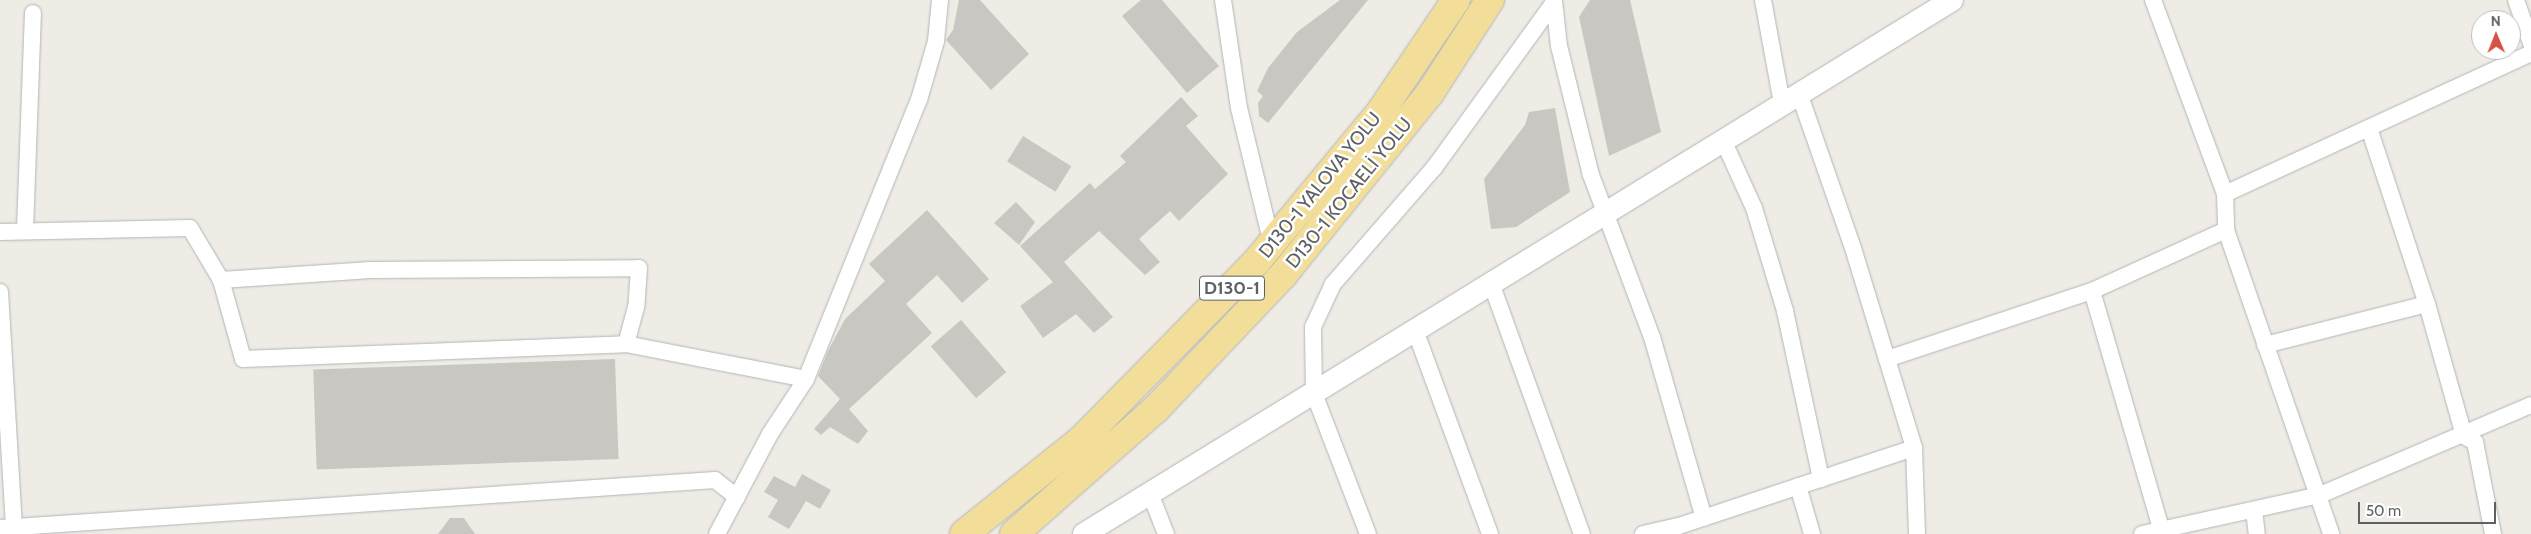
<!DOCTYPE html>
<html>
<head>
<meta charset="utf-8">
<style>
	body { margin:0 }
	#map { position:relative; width:2531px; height:534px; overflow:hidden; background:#eeece5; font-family:Cabin,sans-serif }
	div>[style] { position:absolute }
	.building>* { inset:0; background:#c9c7c2; transform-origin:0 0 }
	.roads { filter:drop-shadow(0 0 1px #b2b5b9) drop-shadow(0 0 1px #b2b5b9) }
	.street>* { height:16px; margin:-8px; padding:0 8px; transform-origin:8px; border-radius:8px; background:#fff }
	.secondary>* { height:22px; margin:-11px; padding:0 11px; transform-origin:11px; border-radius:11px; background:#fff }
	.highway>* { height:28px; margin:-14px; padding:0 14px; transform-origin:14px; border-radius:14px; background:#f2de98 }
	span { translate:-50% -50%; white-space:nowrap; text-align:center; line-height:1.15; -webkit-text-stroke:5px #fff; paint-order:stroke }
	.shield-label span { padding:1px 4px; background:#fff; border:1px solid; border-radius:4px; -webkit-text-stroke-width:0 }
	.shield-label { font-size:18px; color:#5d6064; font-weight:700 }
	.street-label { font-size:19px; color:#5d6064 }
	.north { position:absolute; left:2471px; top:10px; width:50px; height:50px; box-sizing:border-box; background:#fff; border:1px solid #bebfc1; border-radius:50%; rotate:359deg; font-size:14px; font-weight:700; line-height:20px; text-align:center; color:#5d6064 }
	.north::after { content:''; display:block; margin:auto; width:18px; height:22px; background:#d75242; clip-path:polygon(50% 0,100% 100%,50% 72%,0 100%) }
	.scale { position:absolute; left:2358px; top:502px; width:138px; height:22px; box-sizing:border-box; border:2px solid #5d6064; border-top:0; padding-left:6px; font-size:15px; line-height:18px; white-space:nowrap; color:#5d6064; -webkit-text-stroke:4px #fff; paint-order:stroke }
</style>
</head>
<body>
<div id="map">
	<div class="building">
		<i style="clip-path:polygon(959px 0,980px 0,1029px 54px,991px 90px,946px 40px,953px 30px)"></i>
		<i style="clip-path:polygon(1141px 0,1162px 0,1219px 66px,1187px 93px,1122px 16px)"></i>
		<i style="clip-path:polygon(1340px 0,1368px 0,1268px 123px,1259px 116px,1258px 103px,1263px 96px,1257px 91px,1268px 68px,1297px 32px)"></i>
		<i style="clip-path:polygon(1590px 0,1630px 0,1661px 132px,1609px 156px,1579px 17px)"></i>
		<i style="clip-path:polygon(1181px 97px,1198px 116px,1186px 126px,1228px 174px,1179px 221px,1170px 211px,1139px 239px,1160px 262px,1145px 275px,1099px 231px,1064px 262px,1113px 317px,1094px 333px,1076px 314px,1043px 338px,1020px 306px,1053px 282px,1020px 246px,1090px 183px,1095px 189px,1126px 162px,1120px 156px)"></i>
		<i style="clip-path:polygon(1555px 108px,1570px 192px,1516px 227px,1491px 229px,1484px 179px,1525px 125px,1529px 112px)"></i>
		<i style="left:1023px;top:136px;width:57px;height:30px;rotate:32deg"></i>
		<i style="clip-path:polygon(1016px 202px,1035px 222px,1019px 245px,994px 223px)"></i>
		<i style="clip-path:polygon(927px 210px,989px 279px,962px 303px,937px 275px,906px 304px,932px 333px,849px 409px,868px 431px,858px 444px,830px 427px,821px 435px,814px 429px,840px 399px,818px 376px,828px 351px,845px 319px,885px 281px,869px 264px)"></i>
		<i style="left:961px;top:320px;width:69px;height:40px;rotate:49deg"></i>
		<i style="left:615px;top:359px;width:100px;height:302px;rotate:88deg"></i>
		<i style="clip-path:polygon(802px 474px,831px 490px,820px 509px,806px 501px,789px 529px,768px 517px,778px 500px,764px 492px,774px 476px,795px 487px)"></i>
		<i style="clip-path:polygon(450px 518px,464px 518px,475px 534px,438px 534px)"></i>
	</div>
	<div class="roads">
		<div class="street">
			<i style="left:1223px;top:0;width:109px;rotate:81.6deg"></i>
			<i style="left:1239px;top:108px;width:140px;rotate:76.4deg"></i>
			<i style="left:1763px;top:0;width:106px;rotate:79.6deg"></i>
			<i style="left:2153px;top:0;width:207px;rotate:69.6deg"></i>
			<i style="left:2225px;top:194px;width:36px;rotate:88deg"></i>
			<i style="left:2226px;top:230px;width:322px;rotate:70.9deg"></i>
			<i style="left:2516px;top:0;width:46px;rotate:70.8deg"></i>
			<i style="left:1554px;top:1px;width:45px;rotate:83.7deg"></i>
			<i style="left:1559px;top:46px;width:133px;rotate:76.1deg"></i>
			<i style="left:1591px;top:175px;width:173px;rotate:69.4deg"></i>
			<i style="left:1652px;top:337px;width:188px;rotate:74deg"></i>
			<i style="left:1799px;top:93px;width:164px;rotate:70.8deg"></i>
			<i style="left:1853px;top:248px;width:209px;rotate:73deg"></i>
			<i style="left:1914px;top:448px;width:86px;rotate:88deg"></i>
			<i style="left:2369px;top:128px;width:185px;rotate:71.8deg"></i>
			<i style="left:2427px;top:304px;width:137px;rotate:74.3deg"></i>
			<i style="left:2464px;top:436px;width:13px;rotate:29deg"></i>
			<i style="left:2475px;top:442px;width:94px;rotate:78.9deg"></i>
			<i style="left:1723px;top:140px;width:75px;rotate:65.5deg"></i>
			<i style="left:1754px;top:208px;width:108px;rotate:73.2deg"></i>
			<i style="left:1785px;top:311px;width:172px;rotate:77.9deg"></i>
			<i style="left:2225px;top:194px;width:337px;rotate:-24.7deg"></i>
			<i style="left:25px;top:230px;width:217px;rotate:-87.9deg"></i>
			<i style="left:0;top:232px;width:190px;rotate:-1.2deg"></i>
			<i style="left:190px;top:228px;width:61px;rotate:59.2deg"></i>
			<i style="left:221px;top:280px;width:82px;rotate:74.4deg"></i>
			<i style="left:243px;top:359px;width:383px;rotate:-2.2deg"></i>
			<i style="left:626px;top:344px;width:183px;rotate:11deg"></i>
			<i style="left:221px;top:280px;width:150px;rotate:-3.8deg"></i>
			<i style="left:371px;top:270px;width:268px;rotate:-0.4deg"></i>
			<i style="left:639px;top:268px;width:39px;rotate:94deg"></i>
			<i style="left:636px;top:307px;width:38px;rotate:105deg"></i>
			<i style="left:1491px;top:283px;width:267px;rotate:70.1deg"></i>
			<i style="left:2092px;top:291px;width:248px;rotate:73.8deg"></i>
			<i style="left:0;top:292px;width:235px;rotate:86.6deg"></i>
			<i style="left:1415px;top:330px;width:217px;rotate:69.8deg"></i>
			<i style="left:2265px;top:345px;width:167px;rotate:-14.2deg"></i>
			<i style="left:1887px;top:359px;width:216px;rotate:-18.4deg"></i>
			<i style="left:2092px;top:291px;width:147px;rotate:-24.5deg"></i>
			<i style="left:1798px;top:486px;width:50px;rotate:73.7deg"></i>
			<i style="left:1150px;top:493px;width:44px;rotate:68.7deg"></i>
			<i style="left:2254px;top:511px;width:23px;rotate:83deg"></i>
			<i style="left:0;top:528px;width:717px;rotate:-3.84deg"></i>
			<i style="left:715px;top:480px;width:28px;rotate:38deg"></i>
			<i style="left:717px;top:534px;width:113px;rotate:-62.1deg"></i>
			<i style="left:770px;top:434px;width:66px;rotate:-56.8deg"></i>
			<i style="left:806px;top:379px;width:301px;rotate:-68deg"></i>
			<i style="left:919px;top:100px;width:61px;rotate:-73.9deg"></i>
			<i style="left:936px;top:41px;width:41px;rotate:-84.4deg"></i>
			<i style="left:1368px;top:534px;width:151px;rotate:-111deg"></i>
			<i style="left:1314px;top:393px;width:66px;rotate:-90.9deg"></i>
			<i style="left:1313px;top:327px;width:47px;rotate:-65.1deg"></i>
			<i style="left:1333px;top:284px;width:154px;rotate:-49deg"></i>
			<i style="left:1434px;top:168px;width:201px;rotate:-54.1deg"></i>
			<i style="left:1643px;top:534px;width:37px;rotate:-13deg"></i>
			<i style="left:1679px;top:526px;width:248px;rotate:-18.4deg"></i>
			<i style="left:2142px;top:534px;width:182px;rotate:-12.4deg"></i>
			<i style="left:2320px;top:495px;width:229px;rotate:-23.1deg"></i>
		</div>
		<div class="secondary">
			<i style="left:1084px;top:534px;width:1019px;rotate:-31.6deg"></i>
		</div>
		<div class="highway">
			<i style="left:964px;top:534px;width:151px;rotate:-38.8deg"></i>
			<i style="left:1082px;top:439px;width:250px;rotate:-45.5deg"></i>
			<i style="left:1257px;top:261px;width:195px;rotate:-50.4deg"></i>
			<i style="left:1381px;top:111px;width:134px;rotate:-56deg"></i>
			<i style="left:1014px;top:534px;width:189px;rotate:-41.4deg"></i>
			<i style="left:1156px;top:409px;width:185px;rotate:-46.5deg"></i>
			<i style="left:1283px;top:275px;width:234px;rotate:-51.1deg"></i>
			<i style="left:1430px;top:93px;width:111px;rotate:-57.2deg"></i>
		</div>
	</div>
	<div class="shield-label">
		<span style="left:1232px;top:288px">D130-1</span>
	</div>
	<div class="street-label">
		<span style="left:1320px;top:185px;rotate:-51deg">D130-1 YALOVA YOLU</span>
		<span style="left:1349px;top:193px;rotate:-51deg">D130-1 KOCAELİ YOLU</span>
	</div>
	<div class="north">N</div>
	<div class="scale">50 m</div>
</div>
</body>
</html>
